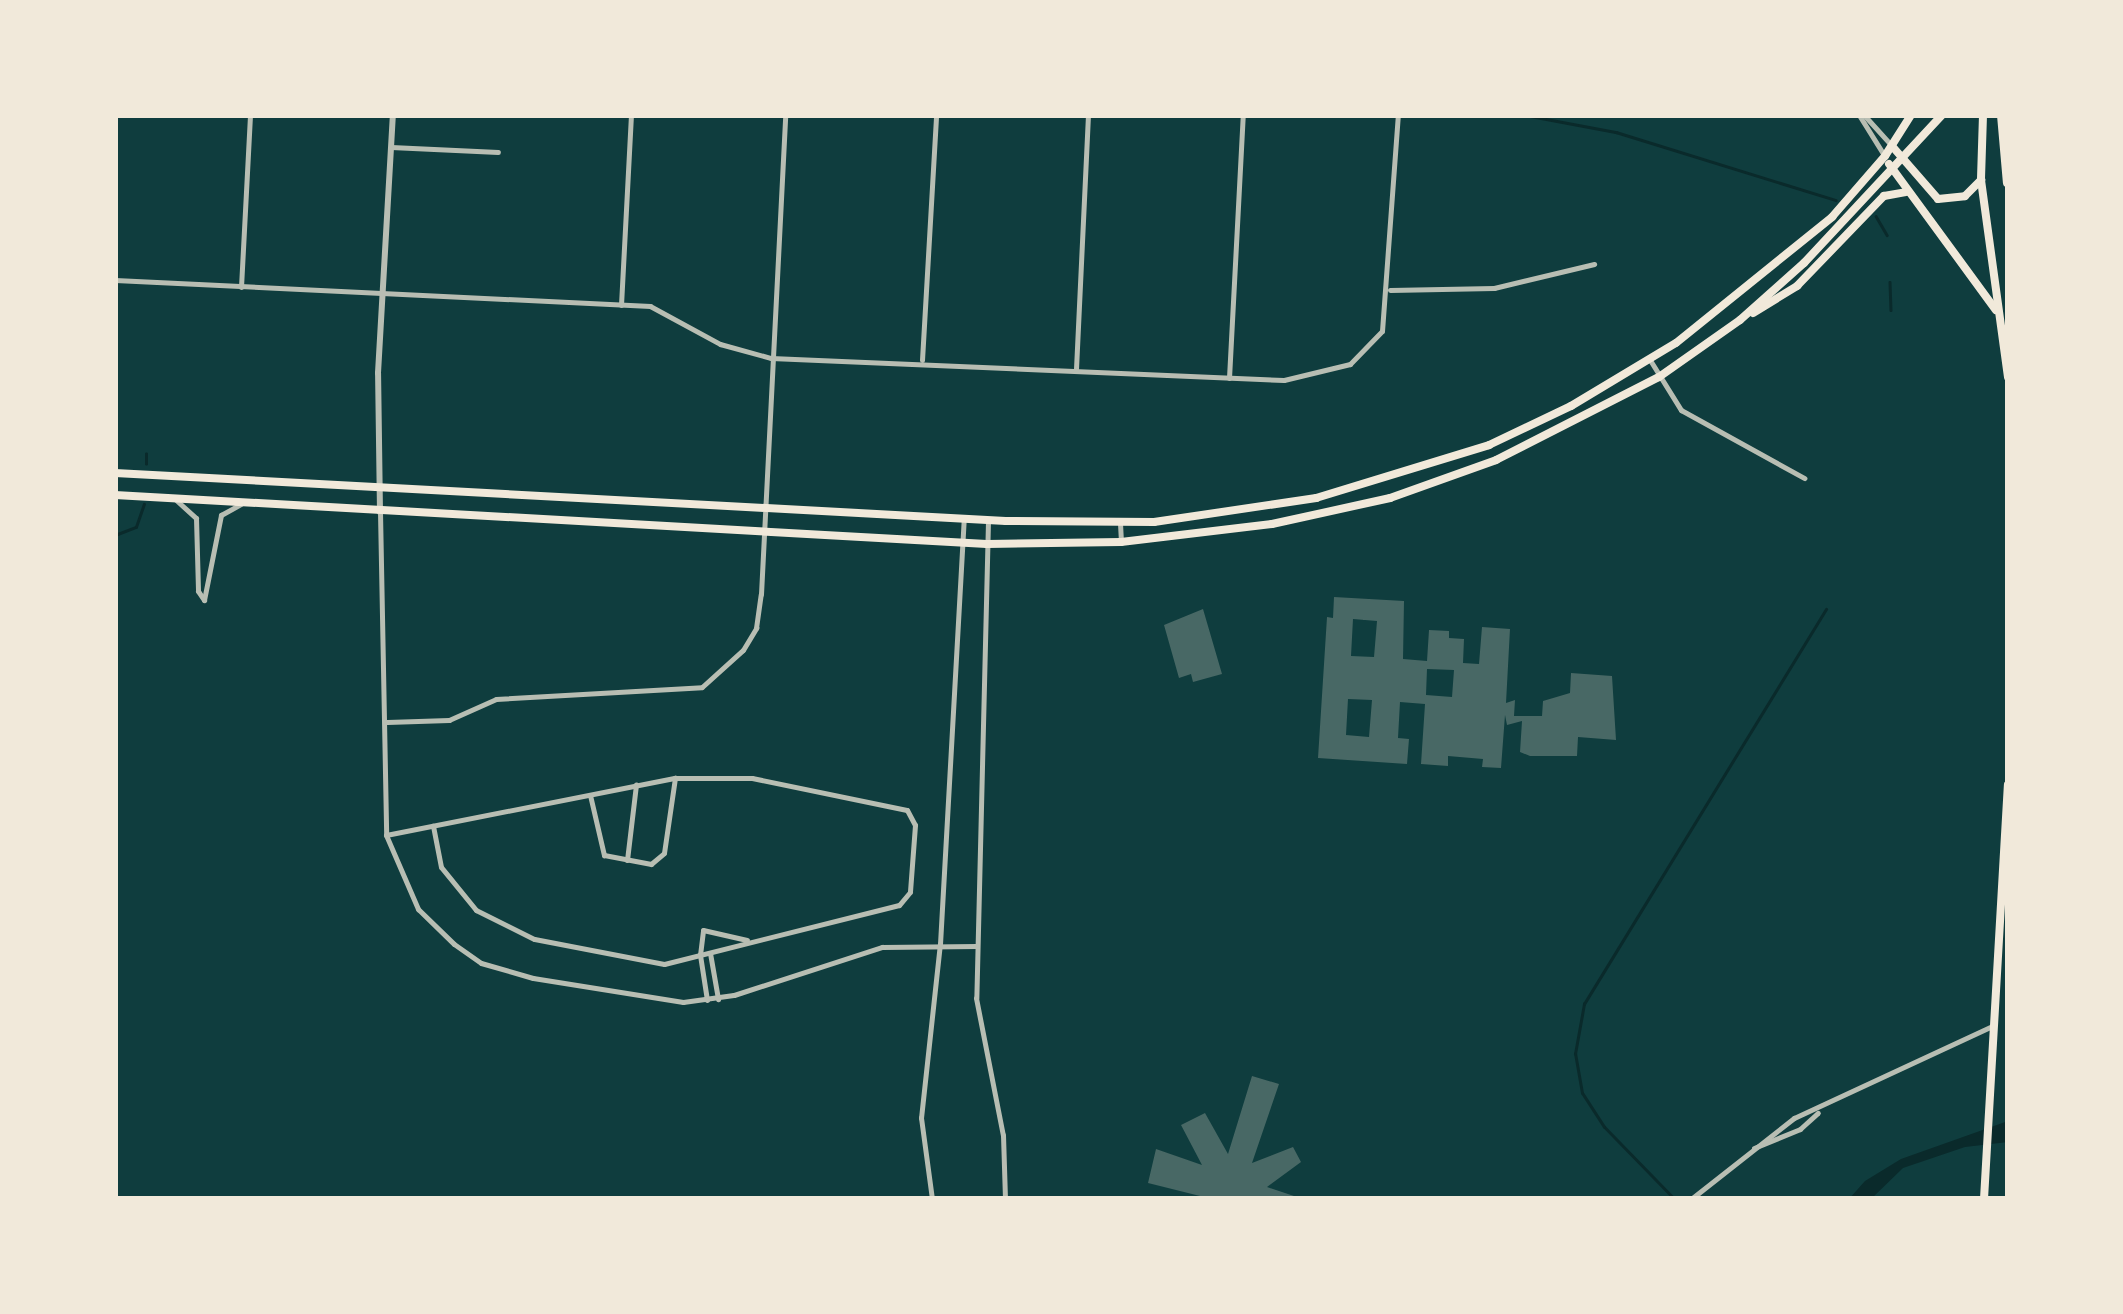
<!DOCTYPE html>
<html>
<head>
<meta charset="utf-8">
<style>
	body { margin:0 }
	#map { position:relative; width:2123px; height:1314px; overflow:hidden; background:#0f3d3e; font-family:Georgia,serif }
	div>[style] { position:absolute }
	.water>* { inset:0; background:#0a2a2b }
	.stream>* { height:2.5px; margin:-1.25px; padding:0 1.25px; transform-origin:1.25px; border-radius:1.25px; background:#0a2a2b }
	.building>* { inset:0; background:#486865 }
	.minor>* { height:5px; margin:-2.5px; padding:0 2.5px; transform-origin:2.5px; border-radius:2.5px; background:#b8beb3 }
	.tertiary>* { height:6px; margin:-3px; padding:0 3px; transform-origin:3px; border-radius:3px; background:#b8beb3 }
	.secondary>* { height:8px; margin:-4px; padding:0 4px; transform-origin:4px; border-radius:4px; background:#f1e9da }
	.motorway>* { height:10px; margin:-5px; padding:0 5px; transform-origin:5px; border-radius:5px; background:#f1e9da }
	span { translate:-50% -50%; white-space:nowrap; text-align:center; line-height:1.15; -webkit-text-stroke:9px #f1e9da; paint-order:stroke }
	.frame { position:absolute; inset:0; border:118px solid #f1e9da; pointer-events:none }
</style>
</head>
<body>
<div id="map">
	<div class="water">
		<i style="clip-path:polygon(2008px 1121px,2008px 1142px,1965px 1147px,1903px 1168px,1871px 1199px,1849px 1199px,1865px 1181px,1901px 1159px)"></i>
	</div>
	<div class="stream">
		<i style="left:1525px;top:115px;width:93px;rotate:10.6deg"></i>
		<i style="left:1616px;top:132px;width:230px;rotate:17.2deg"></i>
		<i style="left:1876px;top:216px;width:22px;rotate:60deg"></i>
		<i style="left:1890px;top:282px;width:28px;rotate:88deg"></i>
		<i style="left:146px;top:464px;width:10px;rotate:-90deg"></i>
		<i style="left:115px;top:535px;width:22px;rotate:-21deg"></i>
		<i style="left:136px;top:527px;width:24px;rotate:-71deg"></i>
		<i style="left:1674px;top:1199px;width:100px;rotate:-134.2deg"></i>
		<i style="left:1604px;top:1127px;width:40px;rotate:-122.9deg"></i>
		<i style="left:1582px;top:1093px;width:40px;rotate:-100deg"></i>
		<i style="left:1575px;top:1054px;width:51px;rotate:-79.8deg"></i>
		<i style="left:1584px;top:1004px;width:463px;rotate:-58.5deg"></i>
	</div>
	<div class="building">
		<i style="clip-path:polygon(evenodd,1334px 597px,1404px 601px,1403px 659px,1427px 661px,1429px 630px,1449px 631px,1449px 638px,1464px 639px,1463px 663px,1479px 664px,1482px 627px,1510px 629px,1506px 703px,1515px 700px,1514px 716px,1542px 716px,1543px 701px,1570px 693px,1571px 673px,1612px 676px,1616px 740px,1578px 737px,1577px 756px,1530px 756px,1520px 752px,1522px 721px,1507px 725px,1505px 715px,1501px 768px,1482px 767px,1483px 759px,1448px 756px,1448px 766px,1421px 764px,1425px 704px,1400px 702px,1398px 738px,1409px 739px,1407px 764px,1318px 758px,1327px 617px,1333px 618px,1334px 597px,1353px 619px,1377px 621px,1374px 657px,1351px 656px,1353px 619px,1334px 597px,1427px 669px,1454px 670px,1452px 697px,1426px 695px,1427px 669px,1334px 597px,1348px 699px,1372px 700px,1369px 737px,1346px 735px,1348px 699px)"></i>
		<i style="clip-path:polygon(1203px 609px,1222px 674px,1193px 682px,1191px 674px,1179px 678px,1164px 625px)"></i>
		<i style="clip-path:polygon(1252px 1076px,1279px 1084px,1252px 1163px,1293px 1147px,1301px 1162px,1267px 1187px,1303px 1199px,1195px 1199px,1200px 1196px,1148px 1183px,1156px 1149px,1202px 1165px,1181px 1125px,1205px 1113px,1228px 1154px)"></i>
	</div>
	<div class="minor">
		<i style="left:1859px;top:115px;width:47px;rotate:58deg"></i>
		<i style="left:1864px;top:115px;width:42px;rotate:47.9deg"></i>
		<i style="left:391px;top:147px;width:107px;rotate:2.7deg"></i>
		<i style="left:115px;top:280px;width:536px;rotate:2.78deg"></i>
		<i style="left:650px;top:306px;width:80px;rotate:28.5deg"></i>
		<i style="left:720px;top:344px;width:53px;rotate:15.4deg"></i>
		<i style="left:771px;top:358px;width:513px;rotate:2.46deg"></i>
		<i style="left:1284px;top:380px;width:68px;rotate:-13.6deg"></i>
		<i style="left:1350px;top:364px;width:46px;rotate:-45.9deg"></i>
		<i style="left:1382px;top:331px;width:217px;rotate:-85.8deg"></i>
		<i style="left:241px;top:287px;width:172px;rotate:-87deg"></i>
		<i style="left:1390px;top:290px;width:104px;rotate:-1.1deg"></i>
		<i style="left:1494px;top:288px;width:103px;rotate:-13.5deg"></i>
		<i style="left:621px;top:305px;width:190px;rotate:-87deg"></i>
		<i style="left:922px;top:360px;width:245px;rotate:-86.7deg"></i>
		<i style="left:1650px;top:360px;width:59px;rotate:58.2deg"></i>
		<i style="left:1681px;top:410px;width:141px;rotate:28.9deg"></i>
		<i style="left:1076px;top:369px;width:254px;rotate:-87.3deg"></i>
		<i style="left:1229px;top:378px;width:263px;rotate:-87deg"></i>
		<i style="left:176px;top:500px;width:27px;rotate:42deg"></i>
		<i style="left:196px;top:518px;width:73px;rotate:88.4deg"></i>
		<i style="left:198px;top:591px;width:11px;rotate:56deg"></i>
		<i style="left:380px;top:512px;width:323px;rotate:88.9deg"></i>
		<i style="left:386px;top:835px;width:81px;rotate:66.6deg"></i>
		<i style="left:418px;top:909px;width:50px;rotate:44.2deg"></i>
		<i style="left:454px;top:944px;width:33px;rotate:35deg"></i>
		<i style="left:481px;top:963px;width:54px;rotate:16.1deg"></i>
		<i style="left:533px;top:978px;width:152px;rotate:9.1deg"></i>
		<i style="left:683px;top:1002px;width:51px;rotate:-7.8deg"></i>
		<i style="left:734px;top:995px;width:156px;rotate:-18deg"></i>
		<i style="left:882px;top:947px;width:95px;rotate:-0.6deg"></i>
		<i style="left:988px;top:521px;width:477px;rotate:91.4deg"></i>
		<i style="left:976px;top:998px;width:140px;rotate:78.9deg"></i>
		<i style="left:1003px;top:1135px;width:64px;rotate:88.2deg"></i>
		<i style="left:1120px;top:523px;width:19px;rotate:87deg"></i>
		<i style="left:204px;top:600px;width:87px;rotate:-78.7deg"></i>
		<i style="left:221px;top:515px;width:23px;rotate:-29deg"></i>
		<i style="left:387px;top:722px;width:62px;rotate:-1.8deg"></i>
		<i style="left:449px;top:720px;width:51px;rotate:-24.1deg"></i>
		<i style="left:496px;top:699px;width:206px;rotate:-3.3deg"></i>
		<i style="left:702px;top:687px;width:55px;rotate:-42.1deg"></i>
		<i style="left:743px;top:650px;width:26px;rotate:-59deg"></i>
		<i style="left:756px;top:628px;width:34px;rotate:-82deg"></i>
		<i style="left:761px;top:594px;width:480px;rotate:-87.1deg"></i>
		<i style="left:590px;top:795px;width:62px;rotate:76.9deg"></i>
		<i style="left:604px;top:855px;width:48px;rotate:10.8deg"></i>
		<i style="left:651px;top:864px;width:17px;rotate:-40deg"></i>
		<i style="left:664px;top:853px;width:76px;rotate:-81.7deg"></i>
		<i style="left:386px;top:835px;width:295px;rotate:-11.2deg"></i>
		<i style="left:675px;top:778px;width:77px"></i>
		<i style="left:752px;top:778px;width:158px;rotate:11.7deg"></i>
		<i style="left:907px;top:810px;width:17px;rotate:62deg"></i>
		<i style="left:915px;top:825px;width:67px;rotate:94.3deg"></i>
		<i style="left:910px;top:892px;width:17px;rotate:130deg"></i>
		<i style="left:899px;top:905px;width:242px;rotate:165.9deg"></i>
		<i style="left:664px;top:964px;width:132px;rotate:-169.1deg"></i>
		<i style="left:534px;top:939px;width:65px;rotate:-153.4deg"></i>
		<i style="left:476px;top:910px;width:55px;rotate:-129.1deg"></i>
		<i style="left:441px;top:867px;width:42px;rotate:-101deg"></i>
		<i style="left:627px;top:860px;width:76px;rotate:-83.2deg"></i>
		<i style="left:710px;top:953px;width:47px;rotate:80.1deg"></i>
		<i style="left:707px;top:1000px;width:46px;rotate:-98.8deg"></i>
		<i style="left:700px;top:955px;width:25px;rotate:-83deg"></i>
		<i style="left:703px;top:930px;width:45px;rotate:12.8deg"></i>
		<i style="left:1754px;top:1148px;width:50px;rotate:-22.4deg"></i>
		<i style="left:1800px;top:1129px;width:24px;rotate:-42deg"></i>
		<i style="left:932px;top:1199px;width:82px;rotate:-97.7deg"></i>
		<i style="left:921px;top:1118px;width:175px;rotate:-83.8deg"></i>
		<i style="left:940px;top:944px;width:425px;rotate:-86.8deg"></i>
		<i style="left:1691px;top:1199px;width:131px;rotate:-38.2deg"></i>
		<i style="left:1794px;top:1118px;width:218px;rotate:-24.9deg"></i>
	</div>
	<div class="tertiary">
		<i style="left:380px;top:512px;width:139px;rotate:-90.8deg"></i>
		<i style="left:378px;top:373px;width:258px;rotate:-86.7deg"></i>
	</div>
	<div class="secondary">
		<i style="left:1983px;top:115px;width:65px;rotate:91.8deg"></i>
		<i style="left:1981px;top:180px;width:199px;rotate:82.2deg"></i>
		<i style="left:1892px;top:146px;width:70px;rotate:49deg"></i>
		<i style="left:1938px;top:199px;width:27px;rotate:-6deg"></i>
		<i style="left:1965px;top:196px;width:23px;rotate:-45deg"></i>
		<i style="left:1889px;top:164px;width:181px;rotate:53.8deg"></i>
		<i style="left:1753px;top:313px;width:52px;rotate:-31.5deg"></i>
		<i style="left:1797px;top:286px;width:125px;rotate:-46deg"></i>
		<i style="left:1884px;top:196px;width:22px;rotate:-10deg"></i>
		<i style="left:115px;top:473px;width:892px;rotate:3.08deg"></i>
		<i style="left:1006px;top:521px;width:148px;rotate:0.4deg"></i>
		<i style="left:1154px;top:522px;width:164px;rotate:-8.4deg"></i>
		<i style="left:1316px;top:498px;width:181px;rotate:-17deg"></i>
		<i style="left:1489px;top:445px;width:91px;rotate:-25.4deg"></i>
		<i style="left:1571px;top:406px;width:122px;rotate:-31deg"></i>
		<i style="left:1676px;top:343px;width:201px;rotate:-38.9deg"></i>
		<i style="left:1832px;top:217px;width:81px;rotate:-49deg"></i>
		<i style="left:1885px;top:156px;width:49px;rotate:-57.6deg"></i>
		<i style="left:115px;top:495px;width:873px;rotate:3.22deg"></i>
		<i style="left:987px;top:544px;width:134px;rotate:-0.9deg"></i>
		<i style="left:1121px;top:542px;width:152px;rotate:-6.8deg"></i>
		<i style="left:1272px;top:524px;width:121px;rotate:-12.4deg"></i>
		<i style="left:1390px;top:498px;width:113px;rotate:-19.7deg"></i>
		<i style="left:1496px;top:460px;width:183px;rotate:-27deg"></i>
		<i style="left:1659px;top:377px;width:99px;rotate:-35.1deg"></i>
		<i style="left:1740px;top:320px;width:86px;rotate:-41.7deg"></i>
		<i style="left:1804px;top:263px;width:202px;rotate:-47deg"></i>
		<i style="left:1984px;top:1199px;width:415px;rotate:-86.7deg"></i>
	</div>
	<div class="motorway">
		<i style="left:2002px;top:115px;width:68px;rotate:85deg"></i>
	</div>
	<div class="frame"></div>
</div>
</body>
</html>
